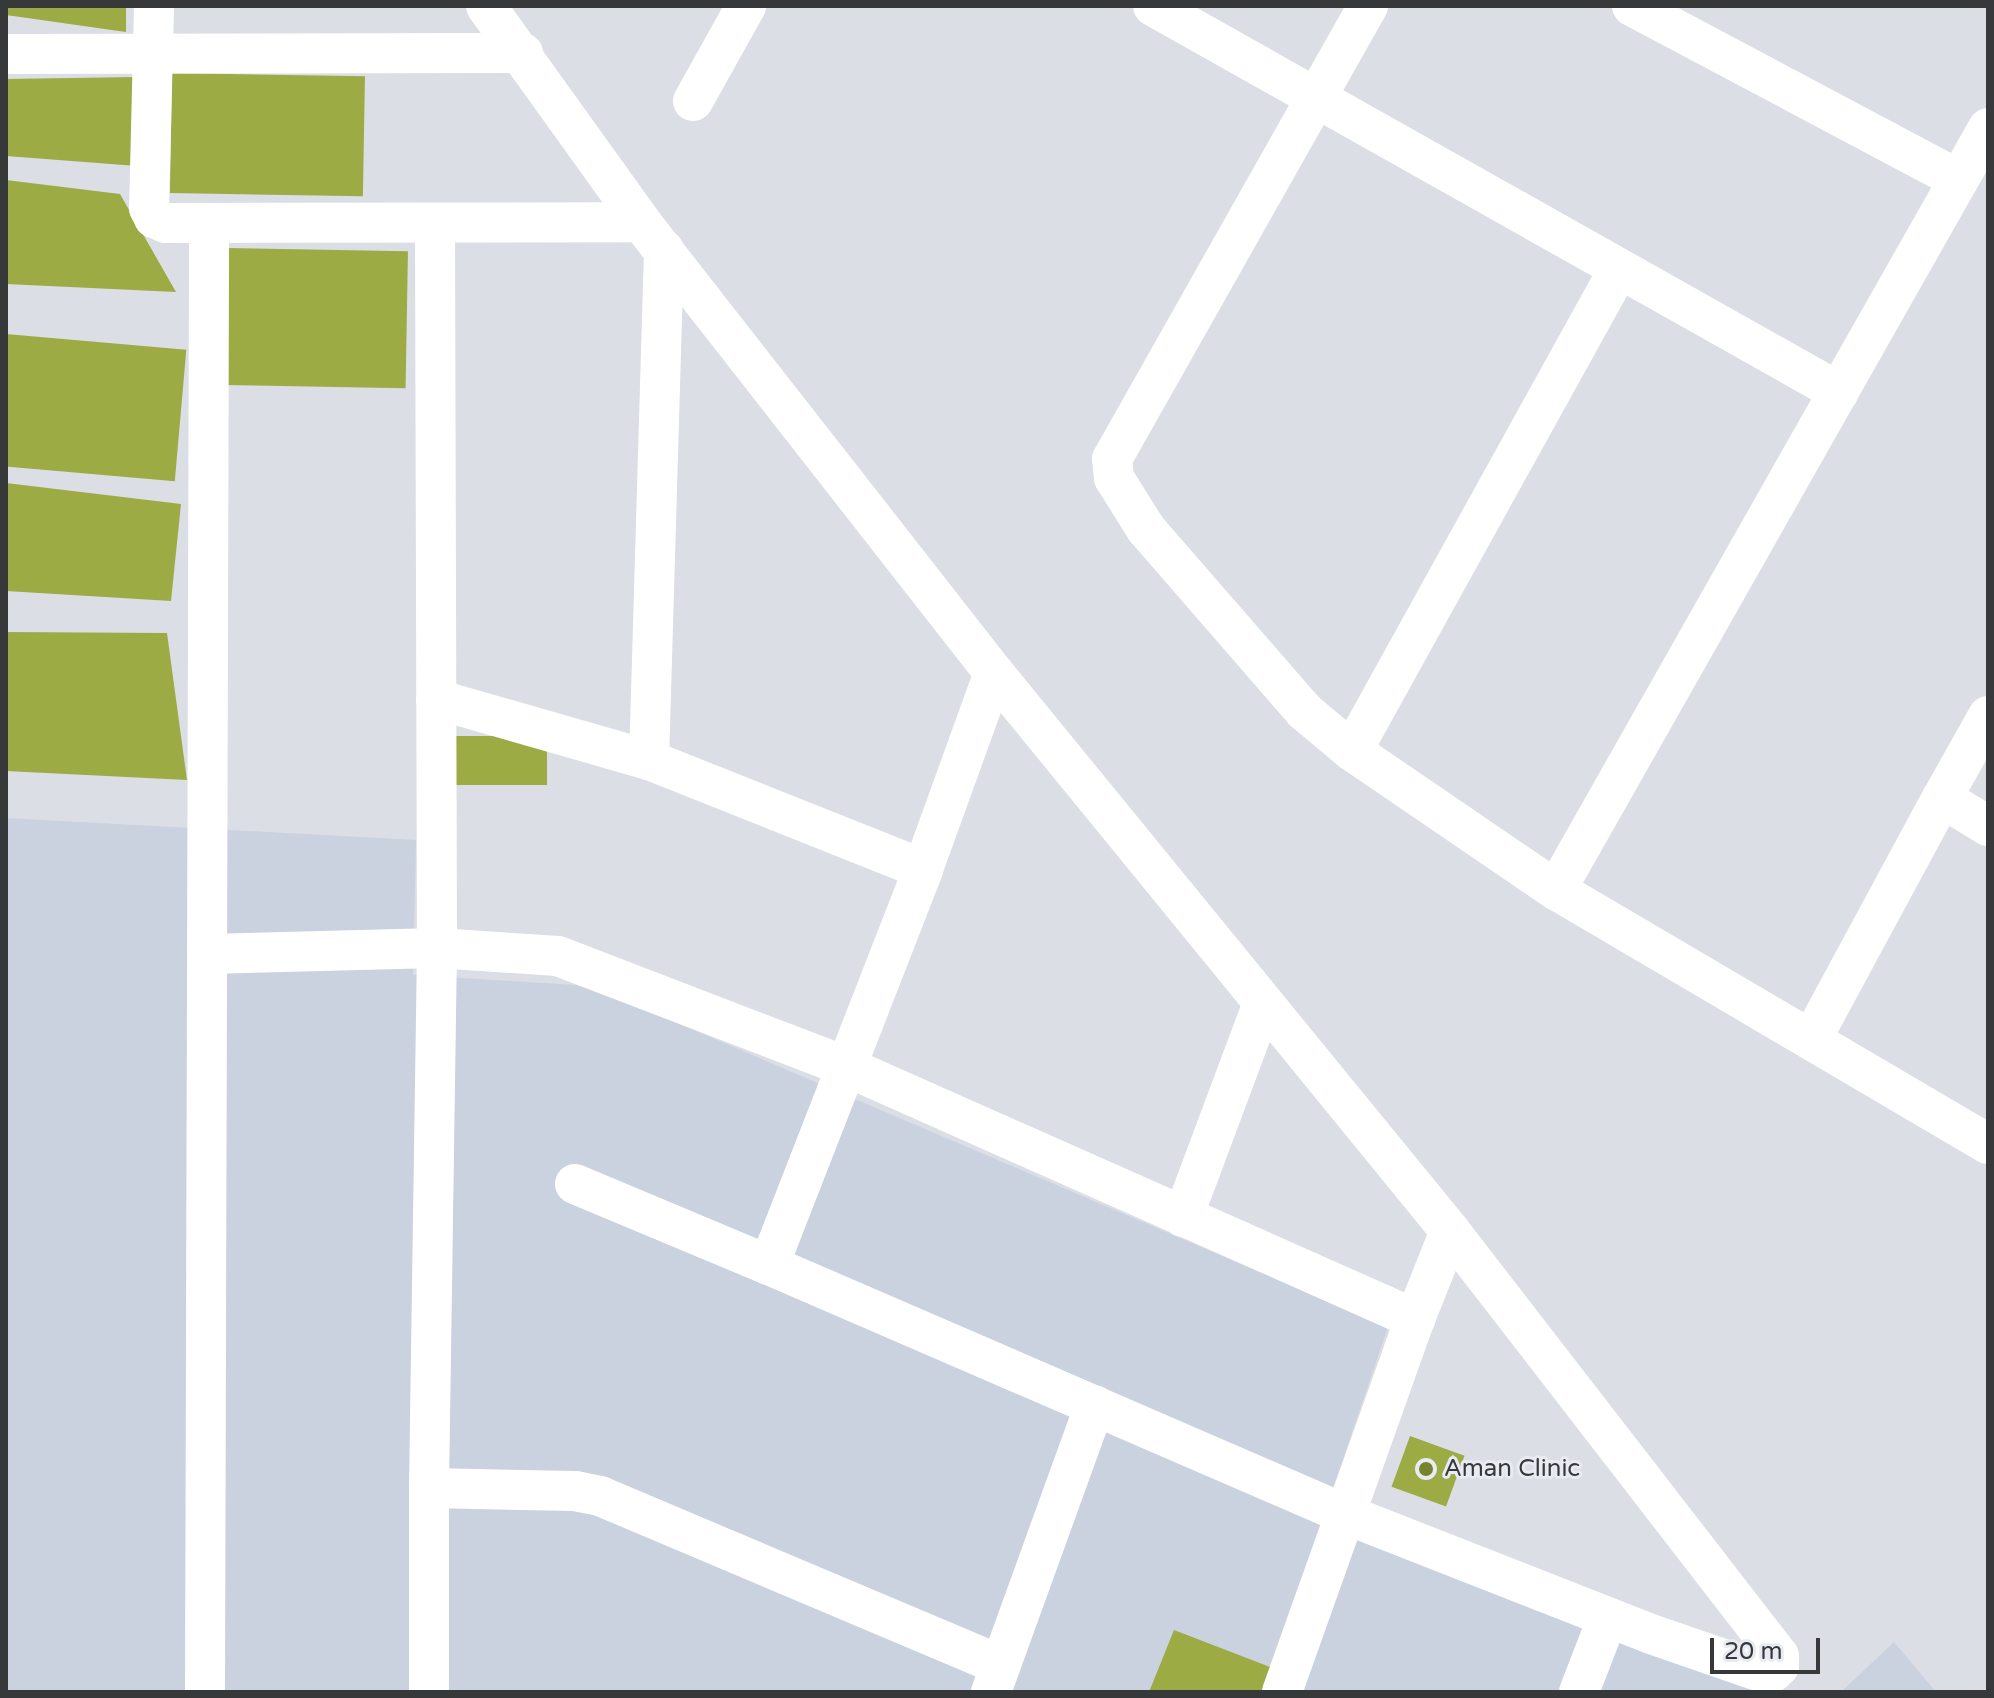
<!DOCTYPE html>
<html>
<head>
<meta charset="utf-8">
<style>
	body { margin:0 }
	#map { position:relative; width:1994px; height:1698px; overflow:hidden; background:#dbdee5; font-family:"Varela Round",sans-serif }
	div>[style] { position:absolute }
	.built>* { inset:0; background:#cad2df }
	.building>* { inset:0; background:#9dab45; transform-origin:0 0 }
	.minor>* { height:40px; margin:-20px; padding:0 20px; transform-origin:20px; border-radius:20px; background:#fff }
	.dots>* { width:22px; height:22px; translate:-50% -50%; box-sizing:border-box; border:4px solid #e8ebf2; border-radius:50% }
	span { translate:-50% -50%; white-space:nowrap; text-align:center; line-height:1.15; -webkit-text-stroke:6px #e8ebf2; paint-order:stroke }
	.poi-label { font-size:24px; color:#36383a }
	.left { translate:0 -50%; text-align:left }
	.frame { position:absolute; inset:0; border:8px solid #36383a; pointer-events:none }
	.scale { position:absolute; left:1710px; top:1638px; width:110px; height:36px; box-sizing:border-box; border:4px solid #36383a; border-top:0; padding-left:10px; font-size:24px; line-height:28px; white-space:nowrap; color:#36383a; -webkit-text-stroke:6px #e8ebf2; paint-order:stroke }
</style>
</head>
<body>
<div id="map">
	<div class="built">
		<i style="clip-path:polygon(6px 818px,416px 840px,413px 975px,591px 986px,1388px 1327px,1324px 1515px,1760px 1692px,6px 1692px)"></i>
		<i style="clip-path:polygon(1894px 1642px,1936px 1692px,1841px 1692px)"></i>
	</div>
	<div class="building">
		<i style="clip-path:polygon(6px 6px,126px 6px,126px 32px,6px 15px)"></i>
		<i style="left:172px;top:73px;width:193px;height:120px;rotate:1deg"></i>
		<i style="clip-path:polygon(136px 77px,137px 166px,6px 156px,6px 79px)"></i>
		<i style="clip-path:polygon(6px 180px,120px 194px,176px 292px,6px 284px)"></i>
		<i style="left:227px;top:248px;width:181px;height:137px;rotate:1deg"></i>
		<i style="left:6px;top:334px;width:181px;height:132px;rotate:5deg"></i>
		<i style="clip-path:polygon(6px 483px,181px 504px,171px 601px,6px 591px)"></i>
		<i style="clip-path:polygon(6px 632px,167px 633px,187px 780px,6px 771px)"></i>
		<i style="left:456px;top:736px;width:91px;height:49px"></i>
		<i style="left:1410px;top:1436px;width:58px;height:54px;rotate:20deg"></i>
		<i style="clip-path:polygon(1174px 1630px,1286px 1673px,1279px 1692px,1149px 1692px)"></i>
	</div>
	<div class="minor">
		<i style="left:154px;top:6px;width:202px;rotate:91.4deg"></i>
		<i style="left:149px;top:208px;width:11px;rotate:63deg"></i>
		<i style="left:154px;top:218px;width:13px;rotate:23deg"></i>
		<i style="left:166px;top:223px;width:475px;rotate:-0.1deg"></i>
		<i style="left:486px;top:6px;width:266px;rotate:54.3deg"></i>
		<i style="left:641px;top:222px;width:573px;rotate:51.95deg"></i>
		<i style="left:994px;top:673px;width:721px;rotate:50.74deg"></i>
		<i style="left:1450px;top:1231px;width:537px;rotate:52.26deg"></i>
		<i style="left:1779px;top:1656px;width:10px;rotate:90deg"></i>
		<i style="left:1779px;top:1666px;width:8px;rotate:135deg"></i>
		<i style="left:1773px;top:1672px;width:9px;rotate:174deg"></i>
		<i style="left:1764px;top:1673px;width:120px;rotate:-161deg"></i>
		<i style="left:1651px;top:1634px;width:329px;rotate:-158.6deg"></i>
		<i style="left:1345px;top:1514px;width:628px;rotate:-156.62deg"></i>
		<i style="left:769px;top:1265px;width:425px;rotate:-68.7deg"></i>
		<i style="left:923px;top:869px;width:208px;rotate:-70.1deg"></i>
		<i style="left:1153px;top:6px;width:787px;rotate:29.37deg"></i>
		<i style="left:1368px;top:6px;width:520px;rotate:119.47deg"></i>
		<i style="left:1112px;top:459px;width:19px;rotate:84deg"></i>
		<i style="left:1114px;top:478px;width:60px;rotate:57.9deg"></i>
		<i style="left:1146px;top:529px;width:241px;rotate:49deg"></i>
		<i style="left:1304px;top:711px;width:62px;rotate:39.8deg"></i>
		<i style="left:1352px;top:751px;width:247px;rotate:34.3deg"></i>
		<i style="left:1632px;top:6px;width:370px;rotate:28deg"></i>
		<i style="left:6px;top:54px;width:517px;rotate:-0.11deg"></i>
		<i style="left:693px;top:101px;width:109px;rotate:-60.8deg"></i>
		<i style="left:1988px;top:128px;width:876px;rotate:119.55deg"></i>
		<i style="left:1556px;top:890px;width:501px;rotate:30.45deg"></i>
		<i style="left:664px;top:250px;width:510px;rotate:91.68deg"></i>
		<i style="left:649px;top:760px;width:295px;rotate:21.7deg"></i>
		<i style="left:436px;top:699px;width:222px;rotate:16deg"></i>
		<i style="left:1988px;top:716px;width:94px;rotate:119.3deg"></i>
		<i style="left:1942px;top:798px;width:54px;rotate:31.3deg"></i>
		<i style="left:1352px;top:751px;width:551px;rotate:-61.02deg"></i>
		<i style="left:208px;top:954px;width:229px;rotate:-1.5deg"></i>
		<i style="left:437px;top:948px;width:121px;rotate:3.8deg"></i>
		<i style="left:558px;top:956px;width:307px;rotate:21deg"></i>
		<i style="left:845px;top:1066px;width:624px;rotate:23.93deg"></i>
		<i style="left:1811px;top:1040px;width:275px;rotate:-61.6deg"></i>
		<i style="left:575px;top:1184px;width:210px;rotate:22.7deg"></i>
		<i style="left:1183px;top:1217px;width:228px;rotate:-69.5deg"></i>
		<i style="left:429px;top:1488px;width:540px;rotate:-89.15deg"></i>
		<i style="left:437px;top:948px;width:723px;rotate:-90.16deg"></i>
		<i style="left:205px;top:1692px;width:1466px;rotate:-89.84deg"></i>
		<i style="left:429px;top:1692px;width:204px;rotate:-90deg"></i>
		<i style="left:429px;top:1488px;width:146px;rotate:1.2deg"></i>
		<i style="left:575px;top:1491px;width:25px;rotate:11deg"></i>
		<i style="left:600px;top:1496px;width:435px;rotate:22.9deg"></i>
		<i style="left:991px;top:1692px;width:305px;rotate:-70.1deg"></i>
		<i style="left:1282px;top:1692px;width:396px;rotate:-70.4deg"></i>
		<i style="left:1415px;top:1319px;width:95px;rotate:-68.3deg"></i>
		<i style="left:1579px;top:1692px;width:80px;rotate:-68.9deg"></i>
	</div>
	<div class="dots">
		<i style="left:1426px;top:1469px;background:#788330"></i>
	</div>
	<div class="poi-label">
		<span class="left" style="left:1444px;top:1469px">Aman Clinic</span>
	</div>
	<div class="frame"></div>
	<div class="scale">20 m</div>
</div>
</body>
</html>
